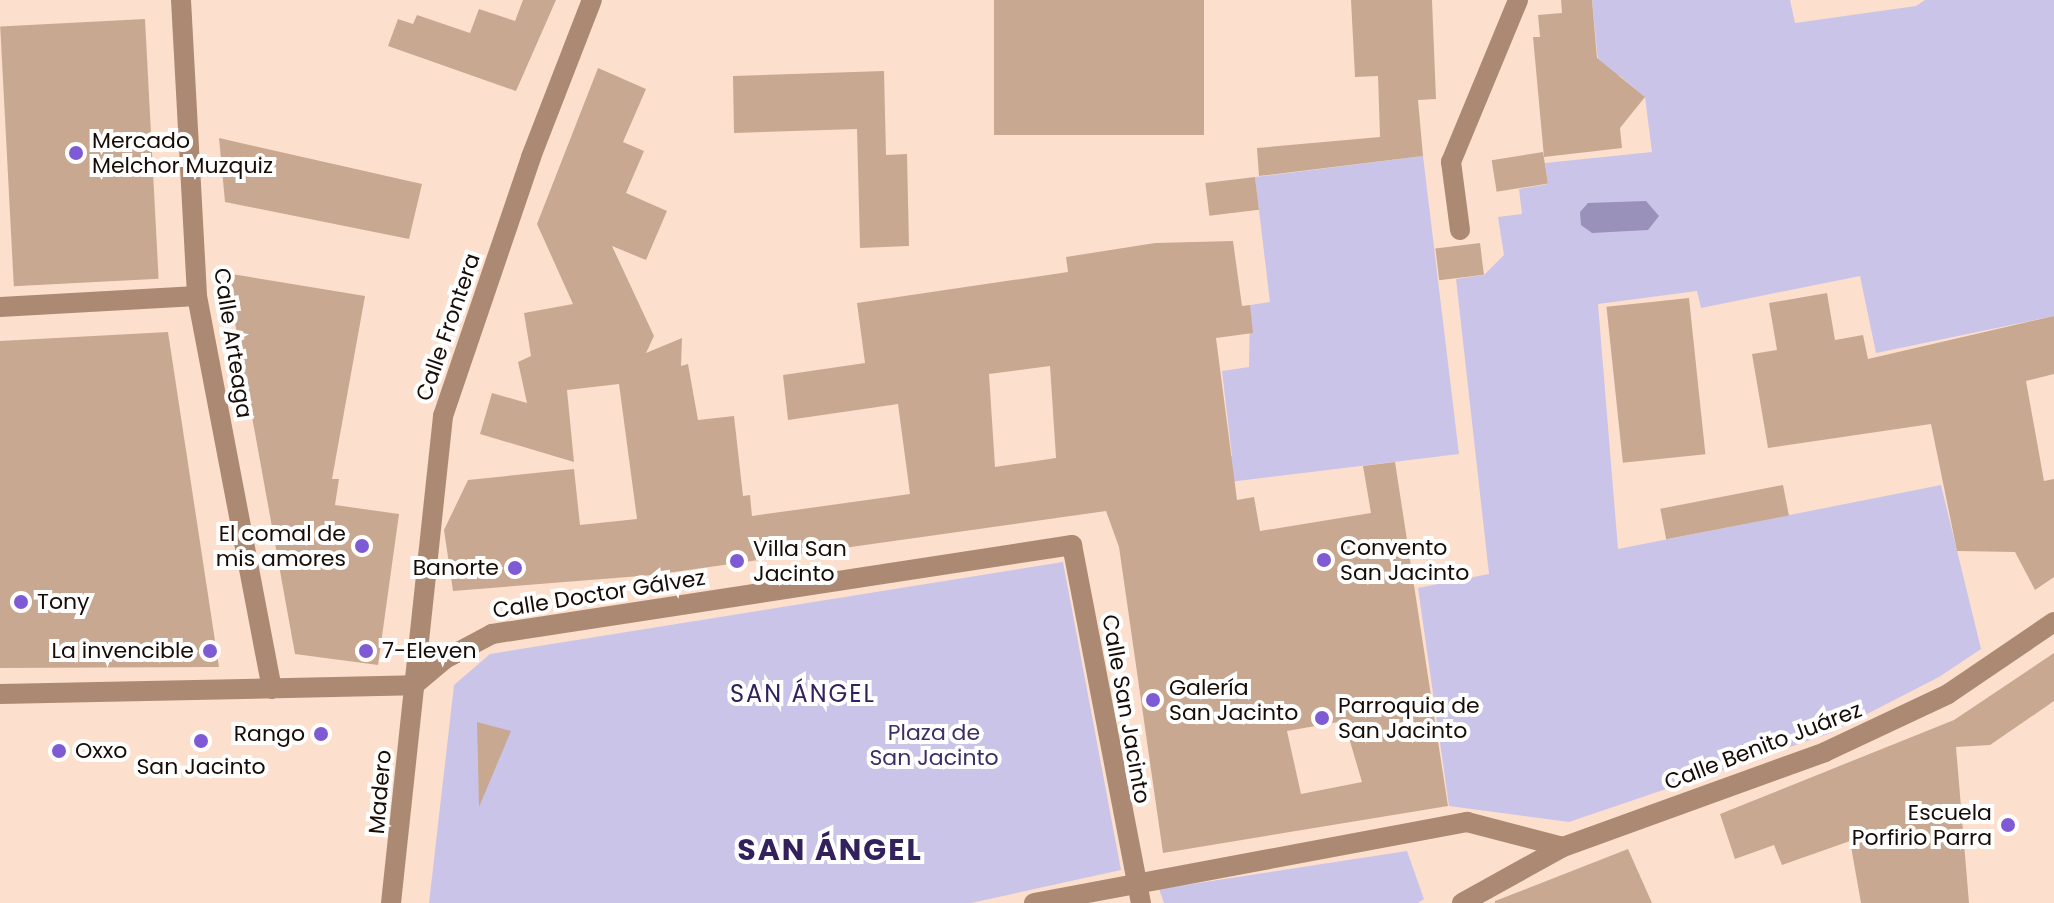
<!DOCTYPE html>
<html>
<head>
<meta charset="utf-8">
<style>
	body { margin:0 }
	#map { position:relative; width:2054px; height:903px; overflow:hidden; background:#fce0cd; font-family:Poppins,sans-serif }
	div>[style] { position:absolute }
	.green>* { inset:0; background:#cbc4e9 }
	.water>* { inset:0; background:#9991ba }
	.building>* { inset:0; background:#c9a892; transform-origin:0 0 }
	.minor>* { height:20px; margin:-10px; padding:0 10px; transform-origin:10px; border-radius:10px; background:#ac8972 }
	.dots>* { width:22px; height:22px; translate:-50% -50%; box-sizing:border-box; border:4px solid #fff; border-radius:50% }
	span { translate:-50% -50%; white-space:nowrap; text-align:center; line-height:1.15; -webkit-text-stroke:8px #fff; paint-order:stroke }
	.poi-label { font-size:22px; color:#180d06 }
	.left { translate:0 -50%; text-align:left }
	.right { translate:-100% -50%; text-align:right }
	.street-label { font-size:22px; color:#180d06 }
	.park-label { font-size:22px; color:#3d2f64 }
	.neighbourhood-label { font-size:24px; color:#33215c; letter-spacing:2px }
	.district-label { font-size:30px; color:#33215c; font-weight:700; letter-spacing:2px }
</style>
</head>
<body>
<div id="map">
	<div class="green">
		<i style="clip-path:polygon(1592px 0,1790px 0,1795px 23px,1916px 6px,1925px 0,2054px 0,2054px 316px,1876px 353px,1860px 276px,1701px 308px,1697px 291px,1598px 304px,1618px 549px,1941px 485px,1981px 649px,1939px 677px,1828px 734px,1569px 822px,1449px 806px,1418px 588px,1489px 574px,1456px 279px,1484px 275px,1504px 255px,1498px 217px,1522px 214px,1519px 189px,1548px 184px,1545px 163px,1652px 152px,1645px 97px,1620px 76px,1599px 71px)"></i>
		<i style="clip-path:polygon(1423px 156px,1459px 454px,1180px 488px,1154px 466px,1232px 456px,1222px 371px,1249px 367px,1250px 305px,1270px 302px,1255px 177px)"></i>
		<i style="clip-path:polygon(1063px 562px,1121px 870px,971px 903px,429px 903px,454px 685px,490px 654px)"></i>
		<i style="clip-path:polygon(1407px 851px,1424px 899px,1418px 903px,1164px 903px,1159px 889px)"></i>
	</div>
	<div class="water">
		<i style="clip-path:polygon(1646px 201px,1659px 216px,1648px 230px,1592px 233px,1581px 225px,1580px 212px,1588px 203px)"></i>
	</div>
	<div class="building">
		<i style="clip-path:polygon(523px 0,556px 0,516px 91px,388px 46px,398px 19px,413px 24px,417px 15px,470px 33px,479px 9px,515px 21px)"></i>
		<i style="left:994px;top:0;width:210px;height:135px"></i>
		<i style="clip-path:polygon(1351px 0,1432px 0,1436px 99px,1418px 100px,1423px 156px,1259px 176px,1257px 148px,1380px 137px,1378px 76px,1355px 77px)"></i>
		<i style="clip-path:polygon(1561px 0,1592px 0,1597px 58px,1645px 97px,1620px 128px,1622px 148px,1544px 157px,1533px 37px,1540px 37px,1538px 15px,1562px 13px)"></i>
		<i style="left:145px;top:19px;width:260px;height:145px;rotate:87deg"></i>
		<i style="clip-path:polygon(evenodd,598px 68px,646px 89px,623px 142px,644px 151px,626px 193px,667px 211px,646px 260px,612px 246px,654px 336px,646px 353px,682px 338px,681px 366px,688px 364px,698px 420px,734px 416px,743px 496px,750px 495px,752px 516px,910px 494px,898px 404px,788px 420px,783px 375px,865px 363px,857px 303px,1068px 272px,1066px 257px,1155px 243px,1233px 241px,1242px 306px,1250px 305px,1253px 333px,1216px 338px,1237px 500px,1254px 497px,1260px 531px,1371px 513px,1363px 466px,1395px 462px,1448px 806px,1163px 853px,1119px 547px,1106px 511px,653px 575px,453px 591px,444px 530px,468px 480px,574px 469px,580px 525px,637px 519px,619px 384px,567px 390px,574px 462px,480px 434px,492px 393px,527px 403px,518px 362px,531px 356px,524px 313px,573px 304px,537px 224px,598px 68px,1050px 366px,1056px 458px,995px 467px,989px 374px,1050px 366px,598px 68px,1344px 721px,1362px 782px,1301px 794px,1287px 731px,1344px 721px)"></i>
		<i style="clip-path:polygon(884px 71px,886px 155px,907px 154px,909px 246px,860px 248px,857px 129px,734px 133px,733px 76px)"></i>
		<i style="clip-path:polygon(219px 138px,422px 184px,409px 239px,225px 202px)"></i>
		<i style="left:1543px;top:152px;width:32px;height:52px;rotate:81deg"></i>
		<i style="left:1255px;top:177px;width:33px;height:50px;rotate:83deg"></i>
		<i style="left:1480px;top:243px;width:32px;height:45px;rotate:83deg"></i>
		<i style="clip-path:polygon(226px 273px,365px 296px,332px 479px,339px 479px,335px 505px,399px 514px,378px 665px,295px 654px)"></i>
		<i style="clip-path:polygon(1827px 293px,1835px 340px,1863px 335px,1868px 359px,2054px 316px,2054px 374px,2026px 381px,2044px 481px,2054px 479px,2054px 577px,2035px 590px,2015px 552px,1957px 551px,1931px 424px,1768px 448px,1752px 354px,1777px 350px,1769px 303px)"></i>
		<i style="left:1689px;top:298px;width:157px;height:83px;rotate:84deg"></i>
		<i style="clip-path:polygon(168px 332px,219px 667px,0 668px,0 341px)"></i>
		<i style="left:1783px;top:485px;width:31px;height:125px;rotate:79deg"></i>
		<i style="clip-path:polygon(2054px 653px,2054px 701px,1990px 745px,1956px 747px,1969px 903px,1861px 903px,1850px 841px,1782px 865px,1774px 845px,1735px 859px,1720px 814px,1954px 720px)"></i>
		<i style="clip-path:polygon(477px 722px,511px 731px,479px 807px)"></i>
		<i style="clip-path:polygon(1628px 849px,1652px 903px,1495px 903px,1495px 901px)"></i>
	</div>
	<div class="minor">
		<i style="left:181px;top:0;width:296px;rotate:86.9deg"></i>
		<i style="left:197px;top:296px;width:400px;rotate:79.2deg"></i>
		<i style="left:1460px;top:230px;width:69px;rotate:-97.5deg"></i>
		<i style="left:1451px;top:162px;width:175px;rotate:-67.5deg"></i>
		<i style="left:0;top:307px;width:197px;rotate:-3.2deg"></i>
		<i style="left:0;top:694px;width:414px;rotate:-1.2deg"></i>
		<i style="left:414px;top:685px;width:40px;rotate:-40deg"></i>
		<i style="left:445px;top:659px;width:53px;rotate:-28deg"></i>
		<i style="left:492px;top:634px;width:587px;rotate:-8.72deg"></i>
		<i style="left:1072px;top:545px;width:365px;rotate:79.1deg"></i>
		<i style="left:391px;top:903px;width:490px;rotate:-83.9deg"></i>
		<i style="left:443px;top:416px;width:274px;rotate:-71.2deg"></i>
		<i style="left:531px;top:157px;width:168px;rotate:-68.8deg"></i>
		<i style="left:1034px;top:903px;width:441px;rotate:-10.6deg"></i>
		<i style="left:1467px;top:822px;width:99px;rotate:14.6deg"></i>
		<i style="left:1462px;top:903px;width:115px;rotate:-29deg"></i>
		<i style="left:1563px;top:847px;width:279px;rotate:-19.9deg"></i>
		<i style="left:1825px;top:752px;width:136px;rotate:-25.2deg"></i>
		<i style="left:1948px;top:694px;width:128px;rotate:-34.2deg"></i>
	</div>
	<div class="dots">
		<i style="left:76px;top:153px;background:#7e5ad4"></i>
		<i style="left:362px;top:546px;background:#7e5ad4"></i>
		<i style="left:1324px;top:560px;background:#7e5ad4"></i>
		<i style="left:737px;top:561px;background:#7e5ad4"></i>
		<i style="left:515px;top:568px;background:#7e5ad4"></i>
		<i style="left:21px;top:602px;background:#7e5ad4"></i>
		<i style="left:210px;top:651px;background:#7e5ad4"></i>
		<i style="left:366px;top:651px;background:#7e5ad4"></i>
		<i style="left:1153px;top:700px;background:#7e5ad4"></i>
		<i style="left:1322px;top:718px;background:#7e5ad4"></i>
		<i style="left:321px;top:734px;background:#7e5ad4"></i>
		<i style="left:201px;top:741px;background:#7e5ad4"></i>
		<i style="left:59px;top:751px;background:#7e5ad4"></i>
		<i style="left:2008px;top:825px;background:#7e5ad4"></i>
	</div>
	<div class="poi-label">
		<span class="left" style="left:92px;top:153px">Mercado<br>Melchor Muzquiz</span>
		<span class="right" style="left:346px;top:546px">El comal de<br>mis amores</span>
		<span class="left" style="left:1340px;top:560px">Convento<br>San Jacinto</span>
		<span class="left" style="left:753px;top:561px">Villa San<br>Jacinto</span>
		<span class="right" style="left:499px;top:568px">Banorte</span>
		<span class="left" style="left:37px;top:602px">Tony</span>
		<span class="right" style="left:194px;top:651px">La invencible</span>
		<span class="left" style="left:382px;top:651px">7-Eleven</span>
		<span class="left" style="left:1169px;top:700px">Galería<br>San Jacinto</span>
		<span class="left" style="left:1338px;top:718px">Parroquia de<br>San Jacinto</span>
		<span class="right" style="left:305px;top:734px">Rango</span>
		<span class="left" style="left:75px;top:751px">Oxxo</span>
		<span style="left:201px;top:767px">San Jacinto</span>
		<span class="right" style="left:1992px;top:825px">Escuela<br>Porfirio Parra</span>
	</div>
	<div class="street-label">
		<span style="left:448px;top:327px;rotate:-71deg">Calle Frontera</span>
		<span style="left:233px;top:343px;rotate:81deg">Calle Arteaga</span>
		<span style="left:599px;top:594px;rotate:-9deg">Calle Doctor Gálvez</span>
		<span style="left:1126px;top:709px;rotate:80deg">Calle San Jacinto</span>
		<span style="left:1763px;top:746px;rotate:-21deg">Calle Benito Juárez</span>
		<span style="left:380px;top:792px;rotate:-85deg">Madero</span>
	</div>
	<div class="park-label">
		<span style="left:934px;top:745px">Plaza de<br>San Jacinto</span>
	</div>
	<div class="neighbourhood-label">
		<span style="left:803px;top:694px">SAN ÁNGEL</span>
	</div>
	<div class="district-label">
		<span style="left:830px;top:850px">SAN ÁNGEL</span>
	</div>
</div>
</body>
</html>
